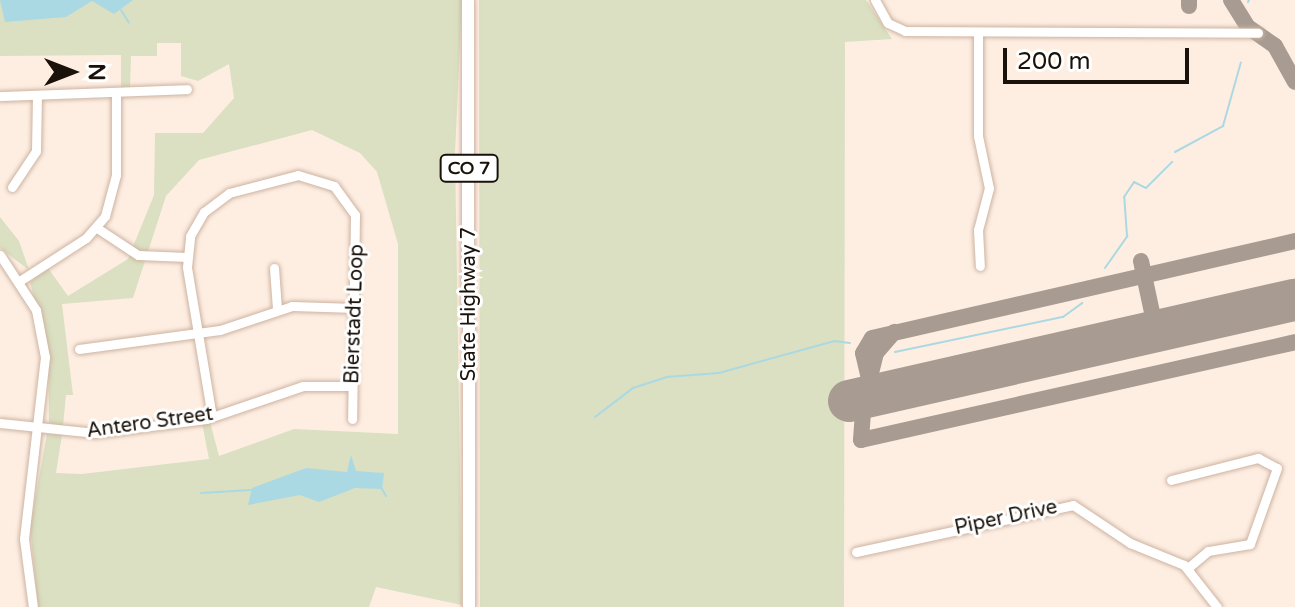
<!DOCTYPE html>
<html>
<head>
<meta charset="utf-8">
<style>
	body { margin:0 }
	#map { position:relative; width:1295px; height:607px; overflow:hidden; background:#feeee2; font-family:"Varela Round",sans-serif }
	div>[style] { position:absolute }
	.green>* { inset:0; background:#dae0c1 }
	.water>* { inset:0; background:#abd9e3 }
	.stream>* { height:2px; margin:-1px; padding:0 1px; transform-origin:1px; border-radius:1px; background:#abd9e3 }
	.taxiway>* { height:16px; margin:-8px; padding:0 8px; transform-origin:8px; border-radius:8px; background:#a89b91 }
	.runway>* { height:42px; margin:-21px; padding:0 21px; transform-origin:21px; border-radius:21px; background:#a89b91 }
	.roads { filter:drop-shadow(0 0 2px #cdb3a1) drop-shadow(0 0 2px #cdb3a1) }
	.minor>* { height:9px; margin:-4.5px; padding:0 4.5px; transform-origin:4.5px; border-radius:4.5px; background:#fff }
	.major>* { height:12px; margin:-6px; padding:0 6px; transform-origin:6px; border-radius:6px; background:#fff }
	span { translate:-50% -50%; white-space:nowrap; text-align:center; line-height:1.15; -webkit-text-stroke:6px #fefffe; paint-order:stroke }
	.shield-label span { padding:2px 6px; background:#fefffe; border:2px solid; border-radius:6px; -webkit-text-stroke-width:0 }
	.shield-label { font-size:18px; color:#19110a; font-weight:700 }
	.street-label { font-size:20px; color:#19110a }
	.north { position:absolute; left:32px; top:32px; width:80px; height:80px; -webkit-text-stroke:6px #fefffe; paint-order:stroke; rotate:90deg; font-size:22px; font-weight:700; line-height:32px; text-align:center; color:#19110a }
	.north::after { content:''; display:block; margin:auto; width:28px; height:36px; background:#19110a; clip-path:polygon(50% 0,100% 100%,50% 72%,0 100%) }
	.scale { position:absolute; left:1003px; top:48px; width:186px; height:36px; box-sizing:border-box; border:4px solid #19110a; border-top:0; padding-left:10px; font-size:24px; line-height:28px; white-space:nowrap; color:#19110a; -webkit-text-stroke:6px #fefffe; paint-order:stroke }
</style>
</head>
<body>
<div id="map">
	<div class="green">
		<i style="clip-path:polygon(0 0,462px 0,455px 153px,462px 605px,376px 587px,369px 607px,38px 607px,30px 527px,47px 434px,62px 435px,56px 473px,82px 474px,209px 459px,202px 423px,210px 422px,219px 456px,294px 429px,398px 434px,398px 244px,377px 172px,360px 153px,312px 130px,199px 160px,166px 196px,133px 298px,62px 304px,73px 395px,66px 395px,63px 426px,49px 423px,48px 348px,30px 282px,48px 268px,68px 296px,128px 259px,154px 195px,155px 133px,203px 133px,234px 98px,229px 64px,198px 81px,181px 76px,181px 43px,157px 43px,157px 56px,131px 56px,130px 90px,121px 91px,121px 55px,0 56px)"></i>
		<i style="clip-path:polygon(479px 0,866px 0,892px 39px,845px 42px,844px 607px,480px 607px)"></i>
		<i style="clip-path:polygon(0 217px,19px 241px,29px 270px,0 248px)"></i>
	</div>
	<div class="water">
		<i style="clip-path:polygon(0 0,133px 0,114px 14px,92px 1px,66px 17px,5px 22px)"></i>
		<i style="clip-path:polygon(351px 455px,356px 471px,384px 473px,382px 489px,355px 488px,319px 502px,300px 495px,248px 505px,252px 488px,306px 468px,347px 472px)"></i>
	</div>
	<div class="stream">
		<i style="left:1248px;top:2px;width:2px;rotate:-63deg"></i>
		<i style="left:121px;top:10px;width:15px;rotate:58deg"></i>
		<i style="left:1175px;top:152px;width:55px;rotate:-28.4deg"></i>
		<i style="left:1223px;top:126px;width:66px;rotate:-74.3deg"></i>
		<i style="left:1105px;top:268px;width:39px;rotate:-55deg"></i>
		<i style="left:1127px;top:236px;width:39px;rotate:-94deg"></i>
		<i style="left:1124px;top:197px;width:18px;rotate:-56deg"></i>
		<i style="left:1134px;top:182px;width:13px;rotate:27deg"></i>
		<i style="left:1146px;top:188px;width:37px;rotate:-45deg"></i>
		<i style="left:895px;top:352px;width:172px;rotate:-11.8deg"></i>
		<i style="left:1063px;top:317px;width:24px;rotate:-36deg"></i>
		<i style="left:595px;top:417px;width:48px;rotate:-37.3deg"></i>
		<i style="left:633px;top:388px;width:35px;rotate:-18deg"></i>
		<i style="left:666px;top:377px;width:53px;rotate:-4.3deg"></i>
		<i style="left:719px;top:373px;width:119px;rotate:-15.5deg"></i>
		<i style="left:834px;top:341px;width:16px;rotate:7deg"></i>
		<i style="left:382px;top:489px;width:8px;rotate:60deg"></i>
		<i style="left:201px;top:493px;width:50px;rotate:-3.4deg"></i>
	</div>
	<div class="taxiway">
		<i style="left:1231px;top:0;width:32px;rotate:58deg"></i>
		<i style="left:1248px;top:27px;width:33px;rotate:35deg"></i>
		<i style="left:1275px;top:46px;width:41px;rotate:60.9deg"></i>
		<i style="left:1189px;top:6px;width:6px;rotate:-90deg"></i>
		<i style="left:1141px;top:261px;width:72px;rotate:77.9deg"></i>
		<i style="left:870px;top:377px;width:25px;rotate:-76deg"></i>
		<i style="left:876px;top:353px;width:28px;rotate:-49deg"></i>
		<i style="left:873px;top:396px;width:44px;rotate:-103.1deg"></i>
		<i style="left:863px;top:353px;width:17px;rotate:-59deg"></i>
		<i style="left:872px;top:338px;width:434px;rotate:-12.9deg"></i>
		<i style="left:864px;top:398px;width:42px;rotate:94.1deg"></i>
		<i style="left:861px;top:440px;width:445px;rotate:-12.7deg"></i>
	</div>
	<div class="runway">
		<i style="left:849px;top:401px;width:457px;rotate:-12.8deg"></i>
	</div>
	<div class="roads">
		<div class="minor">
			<i style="left:875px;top:0;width:26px;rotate:61deg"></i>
			<i style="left:888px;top:23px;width:19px;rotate:25deg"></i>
			<i style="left:905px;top:31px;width:353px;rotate:0.3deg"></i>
			<i style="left:978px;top:32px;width:104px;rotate:90deg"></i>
			<i style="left:978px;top:136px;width:53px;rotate:78.1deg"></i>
			<i style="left:989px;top:188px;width:43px;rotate:104.7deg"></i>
			<i style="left:978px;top:230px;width:36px;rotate:87deg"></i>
			<i style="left:0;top:96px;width:187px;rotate:-2.1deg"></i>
			<i style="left:12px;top:187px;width:43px;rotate:-56.3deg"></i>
			<i style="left:36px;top:151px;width:56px;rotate:-89deg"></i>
			<i style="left:97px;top:228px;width:49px;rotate:33.4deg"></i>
			<i style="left:138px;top:255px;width:49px;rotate:2.3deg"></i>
			<i style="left:0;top:255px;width:66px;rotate:56.8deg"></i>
			<i style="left:36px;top:310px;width:48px;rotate:79.2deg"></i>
			<i style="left:45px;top:357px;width:183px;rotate:96.6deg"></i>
			<i style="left:24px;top:539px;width:69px;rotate:82.5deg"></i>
			<i style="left:274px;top:268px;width:41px;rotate:85.8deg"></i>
			<i style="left:21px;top:280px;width:77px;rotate:-32.9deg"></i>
			<i style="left:86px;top:238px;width:29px;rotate:-49deg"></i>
			<i style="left:105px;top:216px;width:42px;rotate:-75deg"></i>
			<i style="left:116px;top:175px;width:81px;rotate:-90deg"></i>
			<i style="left:79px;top:349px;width:142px;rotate:-7.7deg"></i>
			<i style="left:220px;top:330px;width:76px;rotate:-18.4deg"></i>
			<i style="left:292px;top:306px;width:63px;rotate:1.8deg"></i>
			<i style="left:212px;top:417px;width:152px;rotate:-99.5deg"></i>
			<i style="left:187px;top:267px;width:31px;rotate:-84deg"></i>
			<i style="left:190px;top:236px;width:28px;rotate:-60deg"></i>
			<i style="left:204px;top:212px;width:31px;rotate:-37deg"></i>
			<i style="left:229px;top:193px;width:71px;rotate:-14.6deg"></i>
			<i style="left:298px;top:175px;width:38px;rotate:17deg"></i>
			<i style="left:334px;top:186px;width:36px;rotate:54deg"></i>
			<i style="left:355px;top:215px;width:204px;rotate:90.8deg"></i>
			<i style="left:0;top:423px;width:96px;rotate:6deg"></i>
			<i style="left:95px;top:433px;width:112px;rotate:-7.2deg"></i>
			<i style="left:206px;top:419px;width:102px;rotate:-18.8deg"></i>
			<i style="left:303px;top:386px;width:49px"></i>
			<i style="left:1171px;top:480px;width:90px;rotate:-14.2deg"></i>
			<i style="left:1258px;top:458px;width:21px;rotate:28deg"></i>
			<i style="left:1277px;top:468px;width:81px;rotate:109.6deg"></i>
			<i style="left:1250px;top:544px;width:43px;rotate:170.5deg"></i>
			<i style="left:1208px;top:551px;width:26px;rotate:140deg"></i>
			<i style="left:856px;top:552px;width:222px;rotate:-12.2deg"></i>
			<i style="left:1073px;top:505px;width:69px;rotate:33.7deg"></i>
			<i style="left:1130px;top:543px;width:58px;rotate:22.2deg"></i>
			<i style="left:1184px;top:565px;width:53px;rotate:51.8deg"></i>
		</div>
		<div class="major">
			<i style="left:468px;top:0;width:607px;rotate:89.91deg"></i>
		</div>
	</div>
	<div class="shield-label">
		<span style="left:469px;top:168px">CO 7</span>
	</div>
	<div class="street-label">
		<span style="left:469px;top:304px;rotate:-90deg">State Highway 7</span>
		<span style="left:355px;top:314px;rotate:-88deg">Bierstadt Loop</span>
		<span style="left:150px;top:423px;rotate:-8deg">Antero Street</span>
		<span style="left:1006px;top:518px;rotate:-12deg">Piper Drive</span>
	</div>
	<div class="north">N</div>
	<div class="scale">200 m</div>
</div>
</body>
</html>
